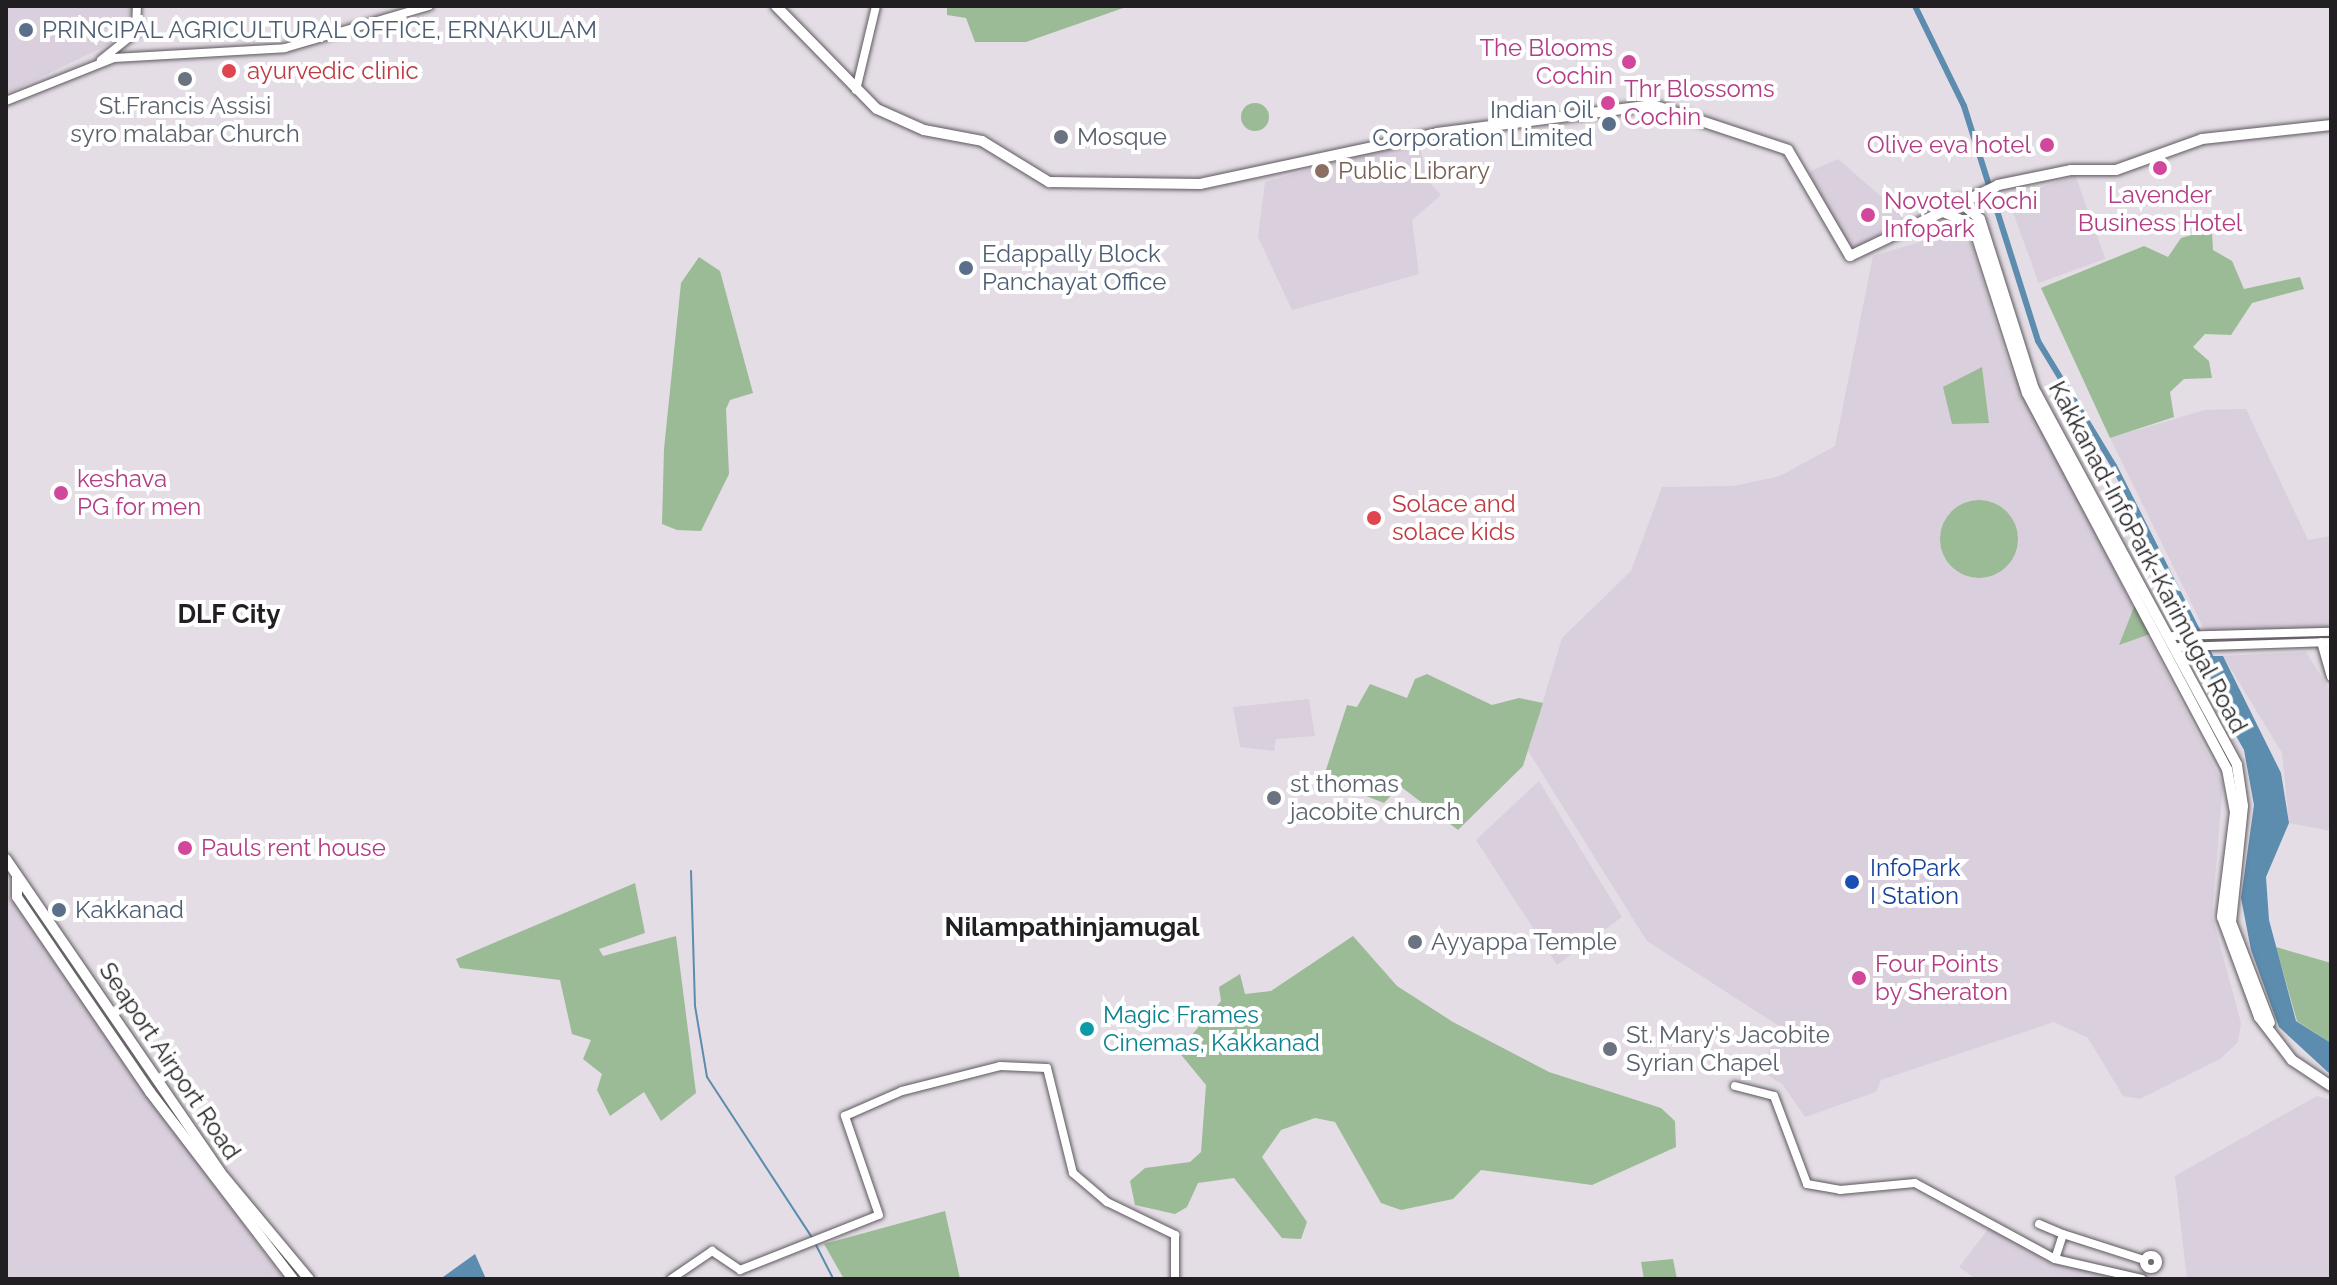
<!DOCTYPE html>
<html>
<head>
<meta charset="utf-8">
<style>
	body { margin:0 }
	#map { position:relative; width:2337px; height:1285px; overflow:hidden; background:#e4dde5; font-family:Raleway,sans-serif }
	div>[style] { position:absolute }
	.built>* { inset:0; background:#dacfdc; transform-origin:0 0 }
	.green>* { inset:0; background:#9bbb96 }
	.round { border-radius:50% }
	.water>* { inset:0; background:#5c8cae }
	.stream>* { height:2px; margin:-1px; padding:0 1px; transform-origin:1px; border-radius:1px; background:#5c8cae }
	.canal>* { height:6px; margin:-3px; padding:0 3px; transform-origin:3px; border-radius:3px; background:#5c8cae }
	.roads { filter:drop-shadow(0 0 2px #5d585e) drop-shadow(0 0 2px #5d585e) }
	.minor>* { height:8px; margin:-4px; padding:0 4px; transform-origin:4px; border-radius:4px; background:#fff }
	.minor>.ring { margin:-4px; padding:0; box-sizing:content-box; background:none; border:8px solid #fff; border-radius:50% }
	.major>* { height:10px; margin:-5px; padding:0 5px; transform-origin:5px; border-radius:5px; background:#fff }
	.dots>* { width:22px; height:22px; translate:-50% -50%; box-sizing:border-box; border:4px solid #fff; border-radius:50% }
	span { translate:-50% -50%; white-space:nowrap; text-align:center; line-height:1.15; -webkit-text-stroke:8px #fff; paint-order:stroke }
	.service-label { font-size:24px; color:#4e5e75 }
	.left { translate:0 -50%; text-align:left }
	.right { translate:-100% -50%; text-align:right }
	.hotel-label { font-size:24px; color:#b23c85 }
	.health-label { font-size:24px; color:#be3a42 }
	.worship-label { font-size:24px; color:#5b616d }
	.education-label { font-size:24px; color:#785e54 }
	.street-label { font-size:24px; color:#211f22 }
	.transit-label { font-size:24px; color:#164399 }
	.culture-label { font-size:24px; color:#0d838f }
	.neighbourhood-label { font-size:26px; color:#211f22; font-weight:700 }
	.frame { position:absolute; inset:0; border:8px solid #211f22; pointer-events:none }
</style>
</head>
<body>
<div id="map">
	<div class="built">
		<i style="clip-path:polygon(6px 6px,133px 6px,124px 37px,6px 94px)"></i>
		<i style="clip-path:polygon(1418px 139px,1428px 181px,1441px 195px,1412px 220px,1419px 274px,1292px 310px,1258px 237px,1265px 182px)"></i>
		<i style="clip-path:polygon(1838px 159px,1921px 231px,1849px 252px,1809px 172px)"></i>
		<i style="left:2075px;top:175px;width:89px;height:71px;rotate:70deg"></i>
		<i style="clip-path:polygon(1966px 228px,2008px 362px,2223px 784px,2212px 915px,2241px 1023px,2238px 1042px,2220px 1059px,2140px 1099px,2123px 1096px,2088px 1038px,2054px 1022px,1881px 1080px,1876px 1092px,1805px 1117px,1783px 1085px,1761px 1071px,1779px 1026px,1647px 941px,1528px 751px,1562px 638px,1631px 571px,1662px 487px,1734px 486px,1780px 476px,1835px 446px,1873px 256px)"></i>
		<i style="clip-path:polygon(2246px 409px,2308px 540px,2331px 536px,2331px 632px,2205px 631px,2110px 438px,2205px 410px)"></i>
		<i style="clip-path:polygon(2306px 652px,2331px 692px,2331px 831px,2289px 823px,2282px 753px,2223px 656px)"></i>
		<i style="clip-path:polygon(1309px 699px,1315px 736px,1276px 739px,1274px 751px,1240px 747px,1233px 707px)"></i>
		<i style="clip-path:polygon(1539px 781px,1622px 917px,1557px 965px,1476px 840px)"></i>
		<i style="clip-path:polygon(6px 892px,140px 1086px,284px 1279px,6px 1279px)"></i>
		<i style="clip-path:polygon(2317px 1096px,2331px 1100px,2331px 1279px,2187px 1279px,2175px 1176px)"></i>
		<i style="clip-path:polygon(1989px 1228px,2055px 1261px,2114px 1279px,1976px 1279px,1959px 1267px)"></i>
	</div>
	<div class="green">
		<i style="clip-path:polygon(947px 6px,1129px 6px,1026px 42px,975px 42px,966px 18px,947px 15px)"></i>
		<i class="round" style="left:1241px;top:103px;width:28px;height:28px"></i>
		<i style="clip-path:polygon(2202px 232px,2212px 233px,2213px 250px,2232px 261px,2244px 289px,2300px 277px,2304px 289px,2252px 303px,2231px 335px,2205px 334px,2193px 347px,2209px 361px,2212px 378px,2184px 379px,2170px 392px,2174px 417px,2110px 438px,2041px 288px,2144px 246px,2168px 257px,2181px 238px)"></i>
		<i style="clip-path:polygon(699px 257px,720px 271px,753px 393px,730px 400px,726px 409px,729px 474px,701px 531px,677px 530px,662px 524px,664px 449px,681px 283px)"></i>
		<i style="clip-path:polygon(1982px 367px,1989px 423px,1952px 424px,1943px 387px)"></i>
		<i class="round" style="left:1940px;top:500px;width:78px;height:78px"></i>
		<i style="clip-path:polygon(2136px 602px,2153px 633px,2119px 645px)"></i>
		<i style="clip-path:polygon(1427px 674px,1492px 705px,1519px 698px,1543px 703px,1523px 766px,1458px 830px,1400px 786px,1384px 803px,1323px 779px,1347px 705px,1357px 707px,1370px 684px,1407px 698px,1415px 679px)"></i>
		<i style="clip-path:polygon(635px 883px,645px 933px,599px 949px,603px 956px,676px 936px,696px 1093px,661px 1121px,644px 1092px,610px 1116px,597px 1090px,602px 1074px,583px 1059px,591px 1040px,572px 1034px,560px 980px,460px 968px,456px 959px)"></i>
		<i style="clip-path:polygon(1353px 936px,1397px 986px,1453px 1022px,1549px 1072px,1661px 1108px,1675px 1121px,1676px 1147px,1592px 1185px,1481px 1170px,1453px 1199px,1401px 1210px,1381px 1203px,1335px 1122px,1315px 1118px,1281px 1130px,1262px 1157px,1307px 1222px,1301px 1239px,1282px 1238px,1234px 1178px,1198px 1183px,1187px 1207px,1175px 1214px,1135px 1205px,1130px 1181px,1145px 1168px,1190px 1162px,1201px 1152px,1206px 1085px,1178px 1051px,1221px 1001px,1219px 987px,1240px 974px,1245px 994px,1271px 991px)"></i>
		<i style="clip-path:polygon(2276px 947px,2331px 963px,2331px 1043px,2297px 1021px)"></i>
		<i style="clip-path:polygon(945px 1211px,960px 1279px,844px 1279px,824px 1244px)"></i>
		<i style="clip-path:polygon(1673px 1259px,1677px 1279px,1644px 1279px,1641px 1262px)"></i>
	</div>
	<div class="water">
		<i style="clip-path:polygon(2191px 656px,2223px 656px,2281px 773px,2289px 823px,2266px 877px,2269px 920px,2296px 1021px,2331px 1043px,2331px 1075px,2279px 1027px,2251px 950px,2241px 898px,2254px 805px,2244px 750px)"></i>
		<i style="clip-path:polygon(475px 1254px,486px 1279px,443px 1279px,443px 1277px)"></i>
	</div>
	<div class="stream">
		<i style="left:691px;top:871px;width:135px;rotate:88.3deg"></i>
		<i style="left:695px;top:1006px;width:72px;rotate:80.4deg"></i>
		<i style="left:707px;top:1077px;width:194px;rotate:56.8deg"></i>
		<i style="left:816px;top:1245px;width:38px;rotate:63deg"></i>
	</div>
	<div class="canal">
		<i style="left:1915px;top:6px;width:111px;rotate:63.9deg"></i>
		<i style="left:1964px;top:106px;width:246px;rotate:72.5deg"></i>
		<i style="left:2038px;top:341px;width:146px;rotate:58.7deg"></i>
		<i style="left:2114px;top:466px;width:220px;rotate:63.2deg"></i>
	</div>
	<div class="roads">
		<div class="minor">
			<i style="left:101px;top:60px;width:45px;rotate:-38.7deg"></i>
			<i style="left:136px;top:32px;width:26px;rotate:-88deg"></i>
			<i style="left:856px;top:90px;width:86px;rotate:-76.6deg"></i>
			<i style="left:6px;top:101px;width:116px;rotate:-21.7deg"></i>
			<i style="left:114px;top:58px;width:171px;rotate:-3.3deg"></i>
			<i style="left:285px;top:48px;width:150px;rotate:-16.3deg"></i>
			<i style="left:2173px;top:636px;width:158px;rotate:-1.5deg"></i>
			<i style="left:2321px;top:642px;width:36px;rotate:74deg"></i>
			<i style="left:2330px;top:642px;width:19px;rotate:87deg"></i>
			<i style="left:2179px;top:647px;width:152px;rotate:-1.9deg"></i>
			<i style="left:1735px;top:1086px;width:40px;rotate:14.4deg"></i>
			<i style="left:1774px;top:1096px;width:94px;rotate:69.4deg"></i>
			<i style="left:1807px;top:1184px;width:34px;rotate:10deg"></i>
			<i style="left:1840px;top:1190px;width:75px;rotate:-5.3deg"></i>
			<i style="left:1915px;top:1183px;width:159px;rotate:28.5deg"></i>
			<i style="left:2055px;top:1259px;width:89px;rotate:12.9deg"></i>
			<i style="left:2039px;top:1224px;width:26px;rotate:23deg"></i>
			<i class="ring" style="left:2144px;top:1255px;width:6px;height:6px"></i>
			<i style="left:2055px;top:1259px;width:26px;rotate:-72deg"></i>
			<i style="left:2063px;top:1234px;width:85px;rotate:17.8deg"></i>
			<i style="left:671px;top:1279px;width:50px;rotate:-34.3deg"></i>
			<i style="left:712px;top:1251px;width:34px;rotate:34deg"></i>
			<i style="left:740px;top:1270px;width:149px;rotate:-21.6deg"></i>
			<i style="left:879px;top:1215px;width:105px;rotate:-109deg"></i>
			<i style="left:845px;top:1116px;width:62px;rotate:-23.7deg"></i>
			<i style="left:902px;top:1091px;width:101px;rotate:-14.3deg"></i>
			<i style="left:1000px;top:1066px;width:47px;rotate:2.4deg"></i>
			<i style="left:1047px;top:1068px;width:108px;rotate:76.1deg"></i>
			<i style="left:1073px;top:1173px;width:45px;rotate:40.5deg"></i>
			<i style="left:1107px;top:1202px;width:76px;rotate:25.9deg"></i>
			<i style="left:1175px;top:1235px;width:44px;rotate:90deg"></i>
		</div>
		<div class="major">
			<i style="left:776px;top:6px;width:144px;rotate:45.6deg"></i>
			<i style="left:877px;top:109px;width:51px;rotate:24.1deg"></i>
			<i style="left:924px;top:130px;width:59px;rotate:10.7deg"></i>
			<i style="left:982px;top:141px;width:79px;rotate:31.5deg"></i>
			<i style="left:1049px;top:182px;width:151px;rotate:0.8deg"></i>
			<i style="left:1200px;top:184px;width:242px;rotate:-12.1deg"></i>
			<i style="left:1437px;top:133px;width:218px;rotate:-7.4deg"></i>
			<i style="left:1653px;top:105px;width:142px;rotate:18.4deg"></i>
			<i style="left:1788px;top:150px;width:123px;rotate:59.7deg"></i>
			<i style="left:1850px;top:256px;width:164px;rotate:-25.6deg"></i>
			<i style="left:1998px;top:185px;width:75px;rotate:-11.6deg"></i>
			<i style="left:2071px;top:170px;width:45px"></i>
			<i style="left:2116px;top:170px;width:91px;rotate:-19.8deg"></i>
			<i style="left:2202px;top:139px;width:130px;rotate:-6.2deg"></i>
			<i style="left:1958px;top:200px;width:29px;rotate:41deg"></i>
			<i style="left:1980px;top:219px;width:178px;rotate:72.4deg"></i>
			<i style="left:2034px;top:389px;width:427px;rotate:61.6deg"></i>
			<i style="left:2237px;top:765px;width:41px;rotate:81.7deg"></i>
			<i style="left:2243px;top:806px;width:117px;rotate:95.9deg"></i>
			<i style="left:2231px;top:922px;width:108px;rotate:68.9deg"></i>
			<i style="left:1941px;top:211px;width:35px;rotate:24deg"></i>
			<i style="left:1973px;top:225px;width:176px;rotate:72.2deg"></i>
			<i style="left:2027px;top:393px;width:426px;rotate:62deg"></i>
			<i style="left:2227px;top:769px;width:44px;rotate:79.5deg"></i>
			<i style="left:2235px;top:812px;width:106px;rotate:97.1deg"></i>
			<i style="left:2222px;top:917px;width:107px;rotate:69.7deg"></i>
			<i style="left:2259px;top:1017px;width:54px;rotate:52.5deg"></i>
			<i style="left:2292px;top:1060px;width:47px;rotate:33.7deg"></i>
			<i style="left:6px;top:859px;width:386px;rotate:55.6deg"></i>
			<i style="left:224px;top:1177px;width:133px;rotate:50.2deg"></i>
			<i style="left:17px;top:877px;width:20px;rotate:90deg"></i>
			<i style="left:17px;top:897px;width:236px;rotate:55.7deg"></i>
			<i style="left:150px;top:1092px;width:235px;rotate:52.6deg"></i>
		</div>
	</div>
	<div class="dots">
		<i style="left:26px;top:30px;background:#5c6f8a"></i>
		<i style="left:1629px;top:62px;background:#d1479c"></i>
		<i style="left:229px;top:71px;background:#e0444e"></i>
		<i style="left:185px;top:79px;background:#6b7280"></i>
		<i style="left:1608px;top:103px;background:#d1479c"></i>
		<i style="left:1609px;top:124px;background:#5c6f8a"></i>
		<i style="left:1061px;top:137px;background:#6b7280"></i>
		<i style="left:2047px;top:145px;background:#d1479c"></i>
		<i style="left:2160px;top:168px;background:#d1479c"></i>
		<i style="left:1322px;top:171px;background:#8d6e63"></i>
		<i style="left:1868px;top:215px;background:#d1479c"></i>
		<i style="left:966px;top:268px;background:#5c6f8a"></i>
		<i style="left:61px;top:493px;background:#d1479c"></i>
		<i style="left:1374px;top:518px;background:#e0444e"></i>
		<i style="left:1274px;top:798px;background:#6b7280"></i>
		<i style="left:185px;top:848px;background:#d1479c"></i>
		<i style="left:1852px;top:882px;background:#1a4fb4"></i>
		<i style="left:59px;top:910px;background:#5c6f8a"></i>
		<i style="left:1415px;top:942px;background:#6b7280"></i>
		<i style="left:1859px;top:978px;background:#d1479c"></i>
		<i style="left:1087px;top:1029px;background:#0f9aa8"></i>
		<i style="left:1610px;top:1049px;background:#6b7280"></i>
	</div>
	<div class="service-label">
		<span class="left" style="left:42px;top:30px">PRINCIPAL AGRICULTURAL OFFICE, ERNAKULAM</span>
		<span class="right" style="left:1593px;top:124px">Indian Oil<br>Corporation Limited</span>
		<span class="left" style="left:982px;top:268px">Edappally Block<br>Panchayat Office</span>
		<span class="left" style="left:75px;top:910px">Kakkanad</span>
	</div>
	<div class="hotel-label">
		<span class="right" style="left:1613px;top:62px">The Blooms<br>Cochin</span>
		<span class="left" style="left:1624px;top:103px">Thr Blossoms<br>Cochin</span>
		<span class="right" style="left:2031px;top:145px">Olive eva hotel</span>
		<span style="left:2160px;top:209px">Lavender<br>Business Hotel</span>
		<span class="left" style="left:1884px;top:215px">Novotel Kochi<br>Infopark</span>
		<span class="left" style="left:77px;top:493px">keshava<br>PG for men</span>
		<span class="left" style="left:201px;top:848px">Pauls rent house</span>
		<span class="left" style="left:1875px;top:978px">Four Points<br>by Sheraton</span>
	</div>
	<div class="health-label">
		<span class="left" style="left:247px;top:71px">ayurvedic clinic</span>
		<span class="left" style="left:1392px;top:518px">Solace and<br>solace kids</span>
	</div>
	<div class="worship-label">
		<span style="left:185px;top:120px">St.Francis Assisi<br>syro malabar Church</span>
		<span class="left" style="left:1077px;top:137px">Mosque</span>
		<span class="left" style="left:1290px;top:798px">st thomas<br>jacobite church</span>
		<span class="left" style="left:1431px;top:942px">Ayyappa Temple</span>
		<span class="left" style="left:1626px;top:1049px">St. Mary's Jacobite<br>Syrian Chapel</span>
	</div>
	<div class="education-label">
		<span class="left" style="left:1338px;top:171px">Public Library</span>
	</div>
	<div class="street-label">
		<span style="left:2148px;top:557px;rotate:62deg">Kakkanad-InfoPark-Karimugal Road</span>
		<span style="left:170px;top:1061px;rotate:56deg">Seaport Airport Road</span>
	</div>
	<div class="transit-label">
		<span class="left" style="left:1870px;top:882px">InfoPark<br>I Station</span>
	</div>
	<div class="culture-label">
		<span class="left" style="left:1103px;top:1029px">Magic Frames<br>Cinemas, Kakkanad</span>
	</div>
	<div class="neighbourhood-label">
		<span style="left:229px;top:615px">DLF City</span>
		<span style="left:1072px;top:928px">Nilampathinjamugal</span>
	</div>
	<div class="frame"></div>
</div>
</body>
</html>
